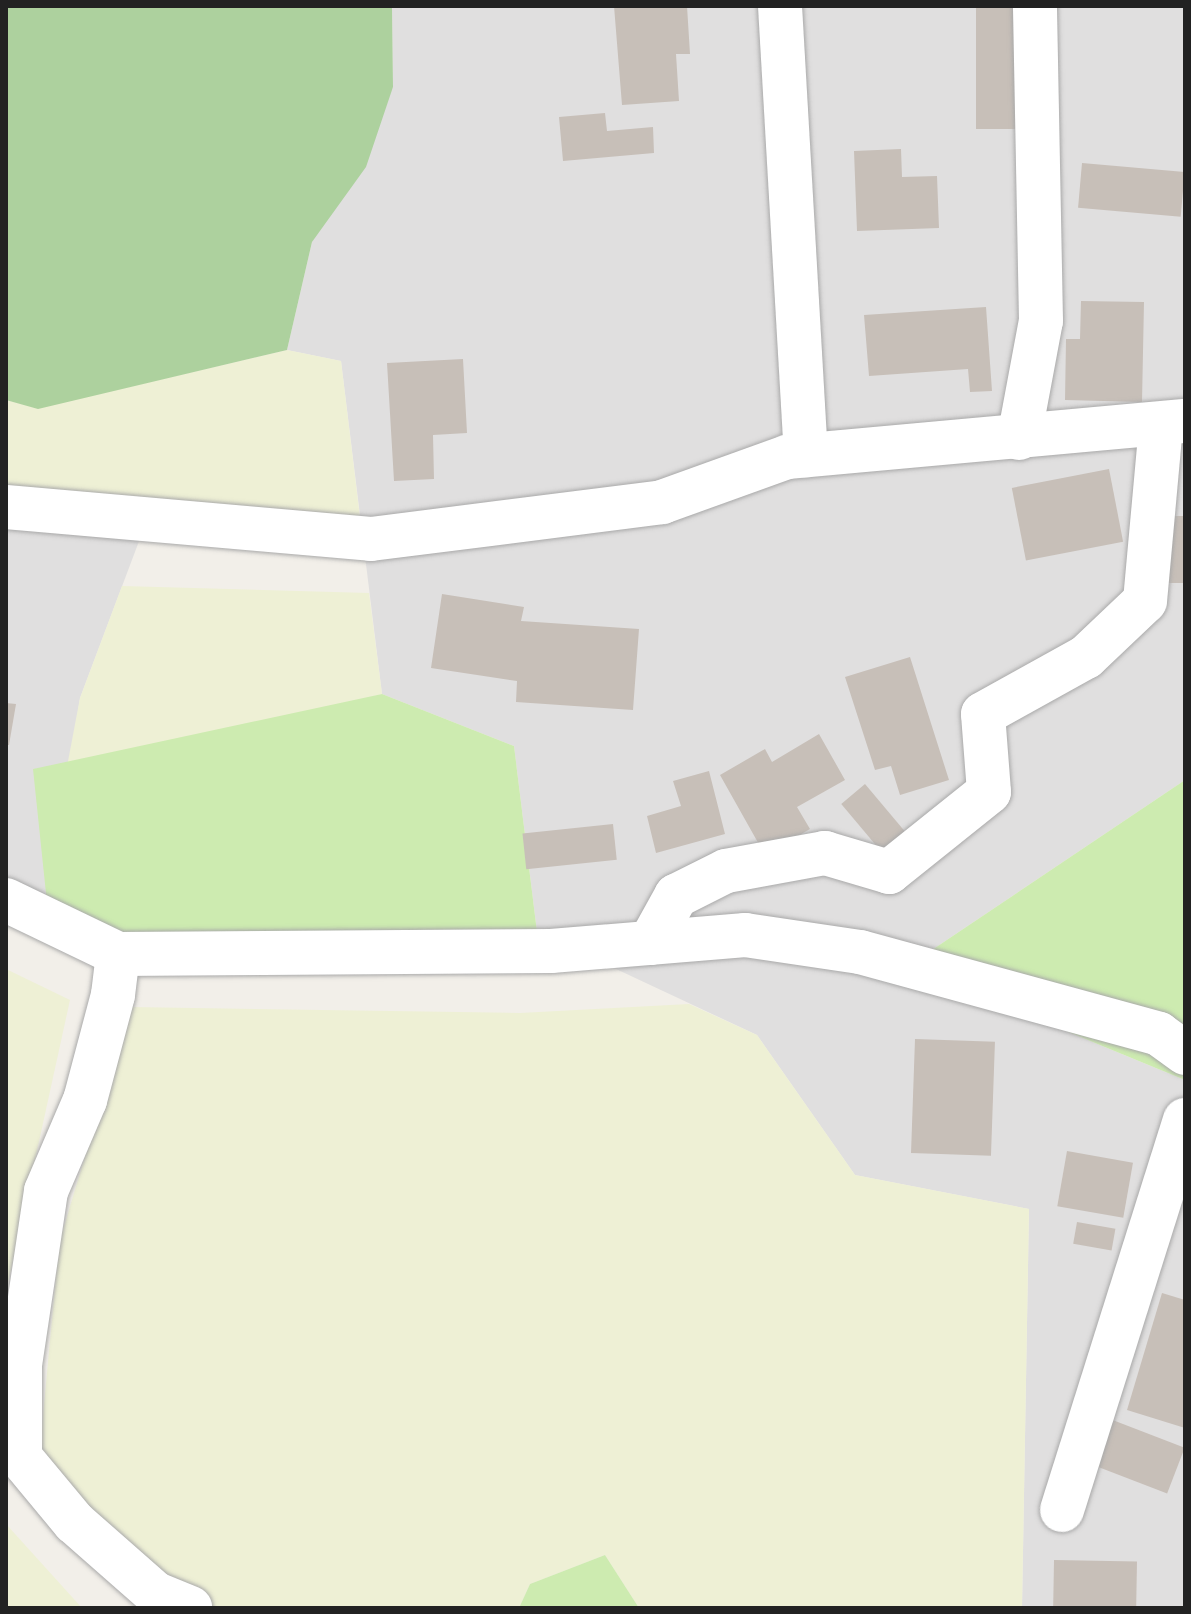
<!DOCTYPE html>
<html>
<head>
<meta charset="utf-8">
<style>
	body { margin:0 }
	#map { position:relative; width:1191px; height:1614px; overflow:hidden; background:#f2efe9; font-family:"Open Sans",sans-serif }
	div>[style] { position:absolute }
	.residential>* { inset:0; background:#e0dfdf }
	.farmland>* { inset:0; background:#eef0d5 }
	.grass>* { inset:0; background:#cdebb0 }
	.forest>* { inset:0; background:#add19e }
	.building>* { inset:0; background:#c7bfb8; transform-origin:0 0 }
	.roads { filter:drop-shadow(0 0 2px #a9a9a9) drop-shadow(0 0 2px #a9a9a9) }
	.minor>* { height:44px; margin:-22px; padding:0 22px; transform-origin:22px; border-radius:22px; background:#fff }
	span { translate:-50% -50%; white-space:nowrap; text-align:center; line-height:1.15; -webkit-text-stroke:7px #fff; paint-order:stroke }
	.frame { position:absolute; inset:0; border:8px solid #222; pointer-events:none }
</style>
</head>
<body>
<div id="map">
	<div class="residential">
		<i style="clip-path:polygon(392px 6px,1185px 6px,1185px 780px,908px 966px,1185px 1080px,1185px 1608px,1022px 1608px,1029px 1209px,855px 1175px,757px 1035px,537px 932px,514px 746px,382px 694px,341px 361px,287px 350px,312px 242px,393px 87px)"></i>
		<i style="clip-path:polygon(6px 491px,150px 512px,80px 698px,47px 903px,6px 901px)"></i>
	</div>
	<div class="farmland">
		<i style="clip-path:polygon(287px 350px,341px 361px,362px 534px,6px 491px,6px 400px,38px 408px)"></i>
		<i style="clip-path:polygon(122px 586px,369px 593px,382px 694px,66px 772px,80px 698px)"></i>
		<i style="clip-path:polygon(6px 969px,70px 1000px,6px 1292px)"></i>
		<i style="clip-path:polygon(689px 1004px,757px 1035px,855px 1175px,1029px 1209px,1022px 1608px,639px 1608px,605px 1555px,530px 1584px,519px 1608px,204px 1608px,37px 1481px,59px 1243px,130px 1007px,520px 1013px)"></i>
		<i style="clip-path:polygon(6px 1524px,82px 1608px,6px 1608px)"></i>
	</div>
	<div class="grass">
		<i style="clip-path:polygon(382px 694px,514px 746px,537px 932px,125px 950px,47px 903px,33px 769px)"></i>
		<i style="clip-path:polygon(1185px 780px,1185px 1080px,908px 966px)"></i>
		<i style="clip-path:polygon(605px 1555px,639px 1608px,519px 1608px,530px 1584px)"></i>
	</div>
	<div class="forest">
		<i style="clip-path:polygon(6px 6px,392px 6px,393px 87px,366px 167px,312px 242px,287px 350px,38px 409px,6px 400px)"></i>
	</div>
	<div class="building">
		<i style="clip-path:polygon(614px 6px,687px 6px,690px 54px,676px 54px,679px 101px,622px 105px)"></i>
		<i style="left:976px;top:6px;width:41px;height:123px"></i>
		<i style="clip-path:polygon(605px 113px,607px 131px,653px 127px,654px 153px,563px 161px,559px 117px)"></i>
		<i style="clip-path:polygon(901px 149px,902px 177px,937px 176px,939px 228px,857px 231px,854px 151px)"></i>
		<i style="left:1082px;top:163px;width:103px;height:45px;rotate:5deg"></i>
		<i style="clip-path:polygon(1081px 301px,1144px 302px,1142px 402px,1065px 400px,1066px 339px,1080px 339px)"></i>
		<i style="clip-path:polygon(986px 307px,992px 391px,970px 392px,968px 369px,869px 376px,864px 315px)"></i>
		<i style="clip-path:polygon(463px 359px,467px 433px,433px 435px,434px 479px,394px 481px,387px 363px)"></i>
		<i style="left:1109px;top:469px;width:74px;height:99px;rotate:79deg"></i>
		<i style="left:1165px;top:516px;width:20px;height:67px"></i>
		<i style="clip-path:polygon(442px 594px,524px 607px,521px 621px,639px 629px,633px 710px,516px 702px,517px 681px,431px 668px)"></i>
		<i style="clip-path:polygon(910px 657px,949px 780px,900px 795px,891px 766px,875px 770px,845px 677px)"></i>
		<i style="clip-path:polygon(6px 703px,16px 704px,9px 745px,6px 745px)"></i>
		<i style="clip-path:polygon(819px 734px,845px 780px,797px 807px,810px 829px,765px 855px,720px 775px,765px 749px,772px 762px)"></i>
		<i style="clip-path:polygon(709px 771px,725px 834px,656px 853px,647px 816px,681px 806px,673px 781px)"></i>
		<i style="left:865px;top:784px;width:70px;height:31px;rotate:50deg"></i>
		<i style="left:613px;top:824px;width:36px;height:91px;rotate:84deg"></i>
		<i style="left:915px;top:1039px;width:80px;height:114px;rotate:2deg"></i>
		<i style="left:1067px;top:1151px;width:67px;height:56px;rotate:10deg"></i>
		<i style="left:1077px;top:1222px;width:39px;height:22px;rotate:10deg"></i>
		<i style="clip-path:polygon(1162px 1293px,1185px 1300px,1185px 1428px,1127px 1410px)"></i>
		<i style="left:1110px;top:1419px;width:80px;height:49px;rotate:21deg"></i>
		<i style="left:1054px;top:1560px;width:83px;height:48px;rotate:1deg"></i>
	</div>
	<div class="roads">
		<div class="minor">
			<i style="left:780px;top:6px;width:450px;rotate:86.7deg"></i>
			<i style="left:1019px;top:438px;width:119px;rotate:-79.4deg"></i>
			<i style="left:1041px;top:321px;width:315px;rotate:-91.1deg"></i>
			<i style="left:6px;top:507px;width:366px;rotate:5deg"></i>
			<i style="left:371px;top:539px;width:293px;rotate:-7.2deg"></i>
			<i style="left:662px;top:502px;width:133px;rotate:-19.8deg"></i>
			<i style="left:787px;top:457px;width:400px;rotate:-5.2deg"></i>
			<i style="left:6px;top:900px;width:124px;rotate:25.7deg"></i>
			<i style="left:118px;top:954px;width:41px;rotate:97deg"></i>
			<i style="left:113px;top:995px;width:109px;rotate:104.9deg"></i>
			<i style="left:85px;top:1100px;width:99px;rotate:113.2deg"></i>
			<i style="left:46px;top:1191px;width:177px;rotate:98.5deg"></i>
			<i style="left:20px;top:1366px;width:91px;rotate:90deg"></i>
			<i style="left:20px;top:1457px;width:85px;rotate:50.3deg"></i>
			<i style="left:74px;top:1522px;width:109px;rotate:41.3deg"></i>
			<i style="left:156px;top:1594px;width:37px;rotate:22deg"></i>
			<i style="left:650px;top:943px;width:54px;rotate:-61deg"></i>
			<i style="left:676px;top:896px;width:56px;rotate:-26.6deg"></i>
			<i style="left:726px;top:871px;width:101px;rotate:-10.3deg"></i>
			<i style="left:825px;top:853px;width:67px;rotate:16.5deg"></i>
			<i style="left:889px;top:872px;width:128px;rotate:-38.7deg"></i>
			<i style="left:989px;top:792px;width:78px;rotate:-94.4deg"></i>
			<i style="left:983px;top:714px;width:118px;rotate:-29deg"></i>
			<i style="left:1086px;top:657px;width:81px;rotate:-43.5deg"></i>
			<i style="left:1145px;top:601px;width:177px;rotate:-84.8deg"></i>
			<i style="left:118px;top:954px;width:433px;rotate:-0.4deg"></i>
			<i style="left:551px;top:951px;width:195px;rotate:-4.7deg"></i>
			<i style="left:745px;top:935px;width:116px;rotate:8.4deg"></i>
			<i style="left:860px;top:952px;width:310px;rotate:15.3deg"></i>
			<i style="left:1159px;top:1034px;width:32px;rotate:36deg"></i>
			<i style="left:1062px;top:1510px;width:409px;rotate:-72.5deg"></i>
		</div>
	</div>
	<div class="frame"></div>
</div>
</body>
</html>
